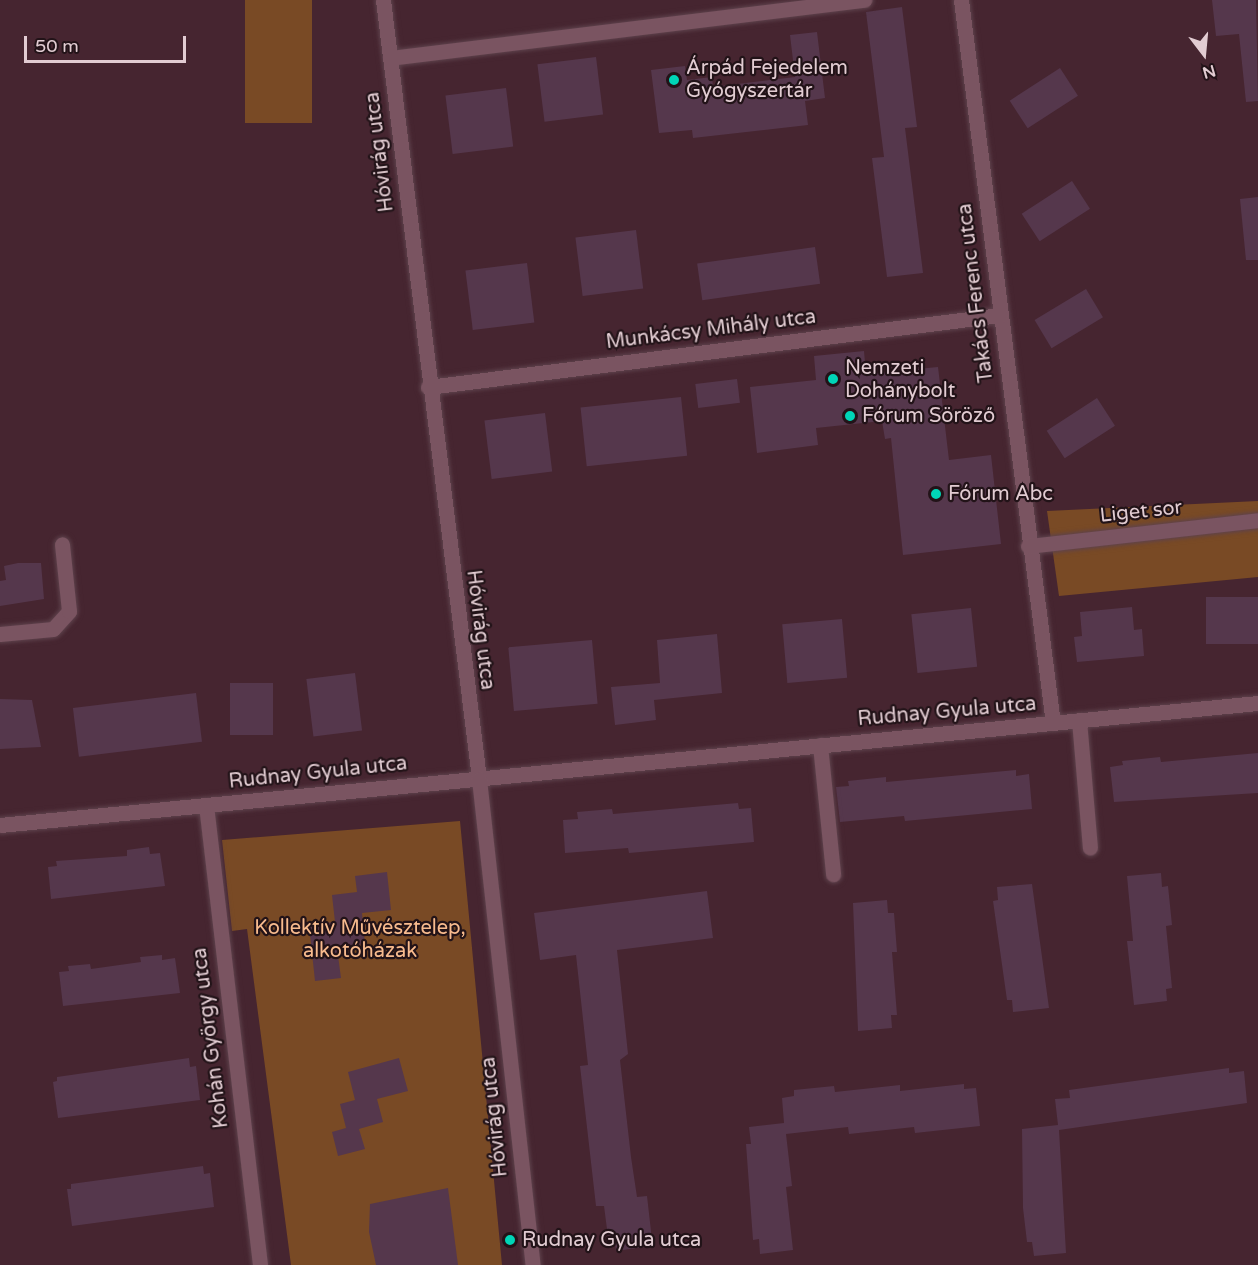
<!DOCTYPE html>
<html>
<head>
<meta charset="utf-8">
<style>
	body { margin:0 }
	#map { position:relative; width:1258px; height:1265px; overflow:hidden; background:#462530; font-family:"Varela Round",sans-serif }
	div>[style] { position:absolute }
	.green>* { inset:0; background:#794a25; transform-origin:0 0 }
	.building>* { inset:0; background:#55374c; transform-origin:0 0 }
	.roads { filter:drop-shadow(0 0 2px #5e424c) drop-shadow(0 0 2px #5e424c) }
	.minor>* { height:15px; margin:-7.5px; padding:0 7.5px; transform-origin:7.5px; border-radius:7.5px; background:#7a5461 }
	.tertiary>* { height:15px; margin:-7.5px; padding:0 7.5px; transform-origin:7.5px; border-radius:7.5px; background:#7a5461 }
	.dots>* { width:16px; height:16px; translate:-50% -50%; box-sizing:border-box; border:3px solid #221318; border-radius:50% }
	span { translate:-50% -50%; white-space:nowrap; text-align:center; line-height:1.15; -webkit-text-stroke:4.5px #221318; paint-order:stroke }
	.poi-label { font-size:20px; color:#e2ccd2 }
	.left { translate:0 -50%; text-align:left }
	.street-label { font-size:20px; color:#e2ccd2 }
	.park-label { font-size:20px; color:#f8bb8e }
	.north { position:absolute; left:1174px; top:24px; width:60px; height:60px; -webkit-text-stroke:4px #221318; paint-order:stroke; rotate:164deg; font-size:16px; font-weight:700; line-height:24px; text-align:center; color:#e2ccd2 }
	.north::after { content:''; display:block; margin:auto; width:21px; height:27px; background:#e2ccd2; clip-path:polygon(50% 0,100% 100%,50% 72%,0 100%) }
	.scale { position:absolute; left:24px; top:36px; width:162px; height:27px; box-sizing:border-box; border:3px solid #e2ccd2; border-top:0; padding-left:8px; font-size:18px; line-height:21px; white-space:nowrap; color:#e2ccd2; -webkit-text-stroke:4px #221318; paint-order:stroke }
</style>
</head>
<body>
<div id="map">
	<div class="green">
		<i style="left:245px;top:0;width:67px;height:123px"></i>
		<i style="clip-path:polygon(1258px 501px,1258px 577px,1059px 596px,1047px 511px)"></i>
		<i style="clip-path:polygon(460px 821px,502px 1265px,291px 1265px,247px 929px,232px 931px,222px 840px)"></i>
	</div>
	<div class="building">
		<i style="clip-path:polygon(1212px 0,1256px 0,1258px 101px,1246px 102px,1239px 34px,1216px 36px)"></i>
		<i style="clip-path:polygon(902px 7px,917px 127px,905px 128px,923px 273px,887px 277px,872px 158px,884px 157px,866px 12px)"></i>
		<i style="clip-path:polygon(817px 32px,825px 98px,805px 101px,808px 125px,693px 138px,692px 130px,659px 133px,651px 70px,685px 66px,687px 80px,712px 77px,713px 87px,795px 77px,790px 35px)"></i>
		<i style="left:596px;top:57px;width:58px;height:59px;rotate:83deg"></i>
		<i style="left:1060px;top:68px;width:33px;height:60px;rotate:57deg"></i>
		<i style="left:506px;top:88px;width:59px;height:61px;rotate:83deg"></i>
		<i style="left:1072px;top:181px;width:33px;height:60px;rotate:57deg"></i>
		<i style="clip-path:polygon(1258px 197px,1258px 260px,1246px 260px,1240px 199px)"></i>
		<i style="left:636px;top:230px;width:59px;height:61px;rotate:83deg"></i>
		<i style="left:815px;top:247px;width:37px;height:119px;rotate:82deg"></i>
		<i style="left:527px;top:263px;width:60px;height:62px;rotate:83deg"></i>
		<i style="left:1086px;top:289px;width:33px;height:60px;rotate:59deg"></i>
		<i style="clip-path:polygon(864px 351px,866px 374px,938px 367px,949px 460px,991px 455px,1001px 544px,903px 555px,891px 438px,885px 439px,882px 421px,816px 428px,818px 445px,757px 453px,750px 387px,816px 380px,814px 356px)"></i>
		<i style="left:737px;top:379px;width:24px;height:42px;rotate:83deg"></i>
		<i style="left:681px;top:397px;width:59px;height:101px;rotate:84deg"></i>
		<i style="left:1097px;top:398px;width:33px;height:60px;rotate:57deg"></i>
		<i style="left:545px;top:413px;width:59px;height:61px;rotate:83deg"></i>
		<i style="clip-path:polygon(18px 563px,41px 563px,44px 599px,0 606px,0 581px,6px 580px,4px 566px)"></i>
		<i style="left:1258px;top:597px;width:47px;height:52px;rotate:90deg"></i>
		<i style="clip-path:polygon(1132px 607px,1134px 630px,1142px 629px,1144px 656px,1077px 662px,1074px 637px,1082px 636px,1080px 612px)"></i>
		<i style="left:971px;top:608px;width:59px;height:60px;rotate:84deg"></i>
		<i style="left:842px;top:619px;width:59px;height:60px;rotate:85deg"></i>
		<i style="clip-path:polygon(717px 634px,722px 693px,654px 700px,656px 720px,615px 725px,611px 687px,660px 683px,657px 640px)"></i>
		<i style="left:592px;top:640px;width:64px;height:84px;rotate:85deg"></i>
		<i style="left:355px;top:673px;width:58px;height:49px;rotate:83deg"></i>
		<i style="left:230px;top:683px;width:43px;height:52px"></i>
		<i style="left:196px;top:693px;width:49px;height:124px;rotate:83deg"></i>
		<i style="clip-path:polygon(0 699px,32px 700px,41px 747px,0 749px)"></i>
		<i style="clip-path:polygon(1258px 753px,1258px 793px,1114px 802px,1110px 767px,1123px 765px,1122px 761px,1160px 757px,1161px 762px)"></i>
		<i style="clip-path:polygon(1016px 770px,1016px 776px,1029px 774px,1032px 809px,905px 821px,904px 816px,840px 822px,836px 787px,849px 786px,848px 781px,886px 777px,886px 782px)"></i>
		<i style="clip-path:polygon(738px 803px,739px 809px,751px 808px,754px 842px,629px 853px,628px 848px,565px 853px,563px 820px,578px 819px,577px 812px,612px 809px,613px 814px)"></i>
		<i style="clip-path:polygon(149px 847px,150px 854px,160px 853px,165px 886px,51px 899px,48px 867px,57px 866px,56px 861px,127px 856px,127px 850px)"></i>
		<i style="clip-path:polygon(387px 872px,391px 910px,362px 913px,365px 944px,337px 948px,341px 978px,315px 981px,309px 925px,335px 922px,332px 895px,357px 892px,355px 876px)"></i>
		<i style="clip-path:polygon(1161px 873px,1162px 887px,1168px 886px,1172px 925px,1166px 926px,1172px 988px,1166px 989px,1167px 1001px,1134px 1005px,1127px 941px,1133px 941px,1127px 876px)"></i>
		<i style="clip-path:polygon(1032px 884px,1049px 1008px,1013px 1012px,1012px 1000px,1007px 1000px,993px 901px,998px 900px,997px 887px)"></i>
		<i style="clip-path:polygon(707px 891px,713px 938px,617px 950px,628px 1054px,620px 1060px,631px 1157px,637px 1197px,647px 1196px,651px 1231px,651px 1246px,616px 1251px,614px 1236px,608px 1237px,604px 1206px,596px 1206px,580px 1066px,588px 1065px,576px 955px,540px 960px,534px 913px)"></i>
		<i style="clip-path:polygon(887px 900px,888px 913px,894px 913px,897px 952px,892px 952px,897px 1015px,891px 1015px,892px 1028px,858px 1031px,853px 903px)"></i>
		<i style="clip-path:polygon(162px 955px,162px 960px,175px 958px,180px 993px,63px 1006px,59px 972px,69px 971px,68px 966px,90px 964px,91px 969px,141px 962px,140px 957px)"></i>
		<i style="clip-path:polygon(189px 1058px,190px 1067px,196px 1066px,200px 1100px,58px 1118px,53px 1082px,57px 1081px,57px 1077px)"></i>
		<i style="clip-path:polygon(399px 1058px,408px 1091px,377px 1099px,383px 1122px,359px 1129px,365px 1149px,338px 1156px,332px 1132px,346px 1128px,340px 1104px,355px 1100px,348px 1072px)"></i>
		<i style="clip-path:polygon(1229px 1068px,1229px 1073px,1244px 1071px,1247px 1103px,1059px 1130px,1066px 1253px,1034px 1256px,1032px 1242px,1027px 1242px,1023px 1208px,1022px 1129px,1058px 1125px,1055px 1099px,1070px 1098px,1069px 1090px)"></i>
		<i style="clip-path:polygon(964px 1084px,964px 1089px,976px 1088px,980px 1126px,915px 1133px,914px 1127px,849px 1134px,848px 1127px,786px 1134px,792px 1186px,786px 1187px,793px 1250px,760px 1254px,759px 1239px,753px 1240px,746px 1144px,751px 1144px,749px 1127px,784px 1123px,782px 1098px,794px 1096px,794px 1090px,834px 1086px,835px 1092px,900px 1085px,900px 1091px)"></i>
		<i style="clip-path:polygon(203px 1166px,204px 1174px,210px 1173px,214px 1207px,72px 1226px,67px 1189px,71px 1189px,71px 1184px)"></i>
		<i style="clip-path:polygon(448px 1188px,458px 1265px,376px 1265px,369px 1232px,370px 1204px)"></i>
	</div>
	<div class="roads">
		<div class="minor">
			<i style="left:961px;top:0;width:729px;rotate:82.75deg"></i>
			<i style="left:390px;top:58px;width:478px;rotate:-7deg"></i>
			<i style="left:428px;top:387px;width:577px;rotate:-7.17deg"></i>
			<i style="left:1028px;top:546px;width:231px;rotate:-6.4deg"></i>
			<i style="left:0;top:634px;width:53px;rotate:-5.4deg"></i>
			<i style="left:53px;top:629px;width:24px;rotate:-48deg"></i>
			<i style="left:69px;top:611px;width:67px;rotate:-96deg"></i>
			<i style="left:1079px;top:720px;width:128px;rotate:85.1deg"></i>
			<i style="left:820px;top:745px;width:130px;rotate:84.2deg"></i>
			<i style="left:206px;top:805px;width:463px;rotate:83.3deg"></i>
			<i style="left:0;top:825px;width:1264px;rotate:-5.54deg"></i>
		</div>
		<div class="tertiary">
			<i style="left:383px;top:0;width:785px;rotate:82.97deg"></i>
			<i style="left:479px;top:779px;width:489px;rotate:83.7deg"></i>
		</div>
	</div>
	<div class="dots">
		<i style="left:674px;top:80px;background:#00d5b7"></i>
		<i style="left:833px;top:379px;background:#00d5b7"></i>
		<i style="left:850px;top:416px;background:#00d5b7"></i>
		<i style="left:936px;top:494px;background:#00d5b7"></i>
		<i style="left:510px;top:1240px;background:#00d5b7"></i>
	</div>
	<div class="poi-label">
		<span class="left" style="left:686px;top:80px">Árpád Fejedelem<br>Gyógyszertár</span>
		<span class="left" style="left:845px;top:380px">Nemzeti<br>Dohánybolt</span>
		<span class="left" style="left:862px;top:416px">Fórum Söröző</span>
		<span class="left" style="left:948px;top:494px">Fórum Abc</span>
		<span class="left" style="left:522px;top:1240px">Rudnay Gyula utca</span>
	</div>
	<div class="street-label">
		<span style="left:380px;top:152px;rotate:-97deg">Hóvirág utca</span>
		<span style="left:976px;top:293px;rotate:-97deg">Takács Ferenc utca</span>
		<span style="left:711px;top:330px;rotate:-7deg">Munkácsy Mihály utca</span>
		<span style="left:1141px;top:512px;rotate:-6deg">Liget sor</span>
		<span style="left:480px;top:630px;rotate:83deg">Hóvirág utca</span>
		<span style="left:947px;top:712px;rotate:-5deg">Rudnay Gyula utca</span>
		<span style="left:318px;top:773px;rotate:-6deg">Rudnay Gyula utca</span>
		<span style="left:211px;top:1038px;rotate:-97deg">Kohán György utca</span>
		<span style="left:495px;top:1117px;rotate:-96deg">Hóvirág utca</span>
	</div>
	<div class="park-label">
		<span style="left:360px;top:940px">Kollektív Művésztelep,<br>alkotóházak</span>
	</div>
	<div class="north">N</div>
	<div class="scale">50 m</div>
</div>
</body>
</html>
